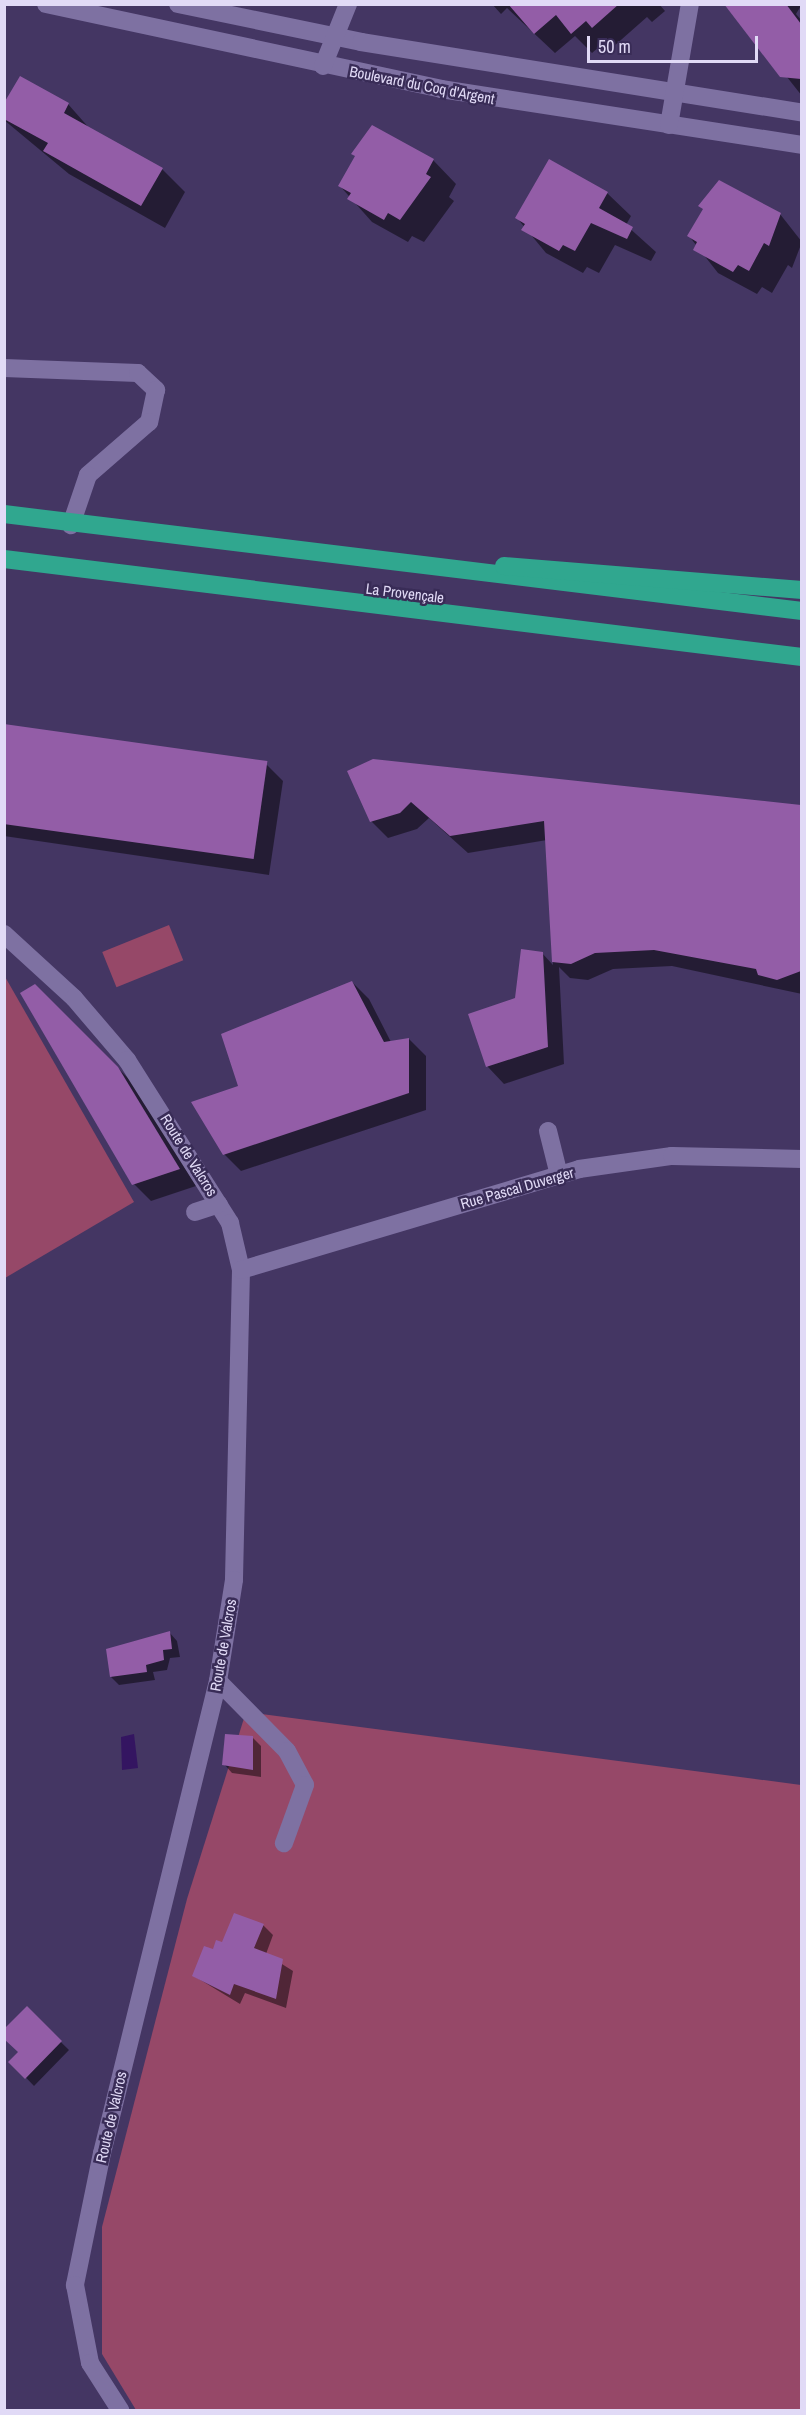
<!DOCTYPE html>
<html>
<head>
<meta charset="utf-8">
<style>
	body { margin:0 }
	#map { position:relative; width:806px; height:2415px; overflow:hidden; background:#443663; font-family:"Archivo Narrow",sans-serif }
	div>[style] { position:absolute }
	.green>* { inset:0; background:#964868; transform-origin:0 0 }
	.water>* { inset:0; background:#341561 }
	.shadow>* { inset:0; background:#0007 }
	.building>* { inset:0; background:#935da7; transform-origin:0 0 }
	.minor>* { height:18px; margin:-9px; padding:0 9px; transform-origin:9px; border-radius:9px; background:#7e71a2 }
	.highway>* { height:18px; margin:-9px; padding:0 9px; transform-origin:9px; border-radius:9px; background:#30a78f }
	span { translate:-50% -50%; white-space:nowrap; text-align:center; line-height:1.15; -webkit-text-stroke:5px #392c57; paint-order:stroke }
	.street-label { font-size:15px; color:#e1daf6 }
	.frame { position:absolute; inset:0; border:6px solid #e1daf6; pointer-events:none }
	.scale { position:absolute; left:587px; top:36px; width:171px; height:27px; box-sizing:border-box; border:3px solid #e1daf6; border-top:0; padding-left:8px; font-size:18px; line-height:21px; white-space:nowrap; color:#e1daf6; -webkit-text-stroke:4px #392c57; paint-order:stroke }
</style>
</head>
<body>
<div id="map">
	<div class="green">
		<i style="left:169px;top:925px;width:38px;height:72px;rotate:68deg"></i>
		<i style="clip-path:polygon(4px 975px,134px 1202px,5px 1278px,4px 1278px)"></i>
		<i style="clip-path:polygon(246px 1712px,801px 1785px,801px 2410px,136px 2410px,102px 2354px,102px 2227px,187px 1899px)"></i>
	</div>
	<div class="water">
		<i style="clip-path:polygon(134px 1734px,138px 1768px,122px 1770px,121px 1737px)"></i>
	</div>
	<div class="shadow">
		<i style="clip-path:polygon(492px 4px,659px 4px,665px 11px,652px 22px,647px 17px,613px 47px,606px 41px,592px 53px,575px 36px,555px 53px,507px 8px,501px 14px)"></i>
		<i style="clip-path:polygon(729px 4px,802px 4px,796px 14px,802px 21px,802px 96px)"></i>
		<i style="clip-path:polygon(68px 104px,90px 129px,162px 169px,185px 192px,165px 228px,69px 174px,4px 120px,4px 106px)"></i>
		<i style="clip-path:polygon(433px 160px,456px 184px,449px 197px,454px 201px,424px 242px,412px 236px,408px 242px,372px 222px,340px 186px)"></i>
		<i style="clip-path:polygon(607px 193px,631px 216px,626px 225px,656px 252px,651px 261px,615px 245px,599px 273px,587px 267px,583px 273px,546px 253px,517px 218px)"></i>
		<i style="clip-path:polygon(780px 214px,802px 242px,792px 268px,788px 265px,772px 293px,762px 287px,757px 294px,718px 273px,689px 236px)"></i>
		<i style="clip-path:polygon(4px 726px,266px 764px,283px 781px,269px 875px,4px 836px)"></i>
		<i style="clip-path:polygon(373px 760px,802px 806px,802px 994px,672px 966px,613px 969px,588px 980px,570px 978px,559px 967px,564px 1064px,504px 1084px,488px 1067px,470px 1015px,517px 1000px,542px 953px,553px 965px,547px 840px,468px 853px,429px 818px,417px 829px,388px 838px,371px 821px)"></i>
		<i style="clip-path:polygon(352px 982px,369px 999px,391px 1042px,409px 1039px,426px 1056px,426px 1110px,241px 1171px,224px 1154px,240px 1087px)"></i>
		<i style="clip-path:polygon(35px 986px,135px 1085px,196px 1186px,151px 1201px,134px 1184px)"></i>
		<i style="clip-path:polygon(169px 1632px,177px 1641px,180px 1657px,170px 1658px,167px 1670px,153px 1672px,155px 1680px,119px 1685px,111px 1677px)"></i>
		<i style="clip-path:polygon(253px 1738px,261px 1746px,261px 1777px,232px 1773px,224px 1764px)"></i>
		<i style="clip-path:polygon(263px 1925px,273px 1935px,266px 1954px,293px 1971px,286px 2008px,245px 1993px,240px 2004px,194px 1976px,214px 1951px)"></i>
		<i style="clip-path:polygon(27px 2009px,69px 2050px,34px 2086px,11px 2062px,20px 2052px)"></i>
	</div>
	<div class="building">
		<i style="clip-path:polygon(508px 4px,619px 4px,592px 28px,586px 21px,571px 34px,556px 15px,534px 34px)"></i>
		<i style="clip-path:polygon(724px 4px,786px 4px,801px 24px,801px 79px,780px 77px)"></i>
		<i style="clip-path:polygon(20px 76px,69px 103px,64px 113px,163px 168px,141px 206px,43px 151px,48px 143px,4px 119px,4px 103px)"></i>
		<i style="clip-path:polygon(372px 125px,434px 159px,426px 174px,431px 177px,400px 220px,388px 213px,384px 220px,347px 199px,351px 193px,338px 186px,355px 156px,351px 154px)"></i>
		<i style="clip-path:polygon(549px 159px,608px 192px,599px 208px,633px 227px,627px 239px,591px 223px,575px 251px,563px 245px,559px 251px,521px 230px,525px 224px,515px 218px)"></i>
		<i style="clip-path:polygon(719px 180px,781px 213px,769px 246px,764px 243px,749px 271px,738px 265px,733px 272px,693px 250px,697px 242px,687px 236px,703px 209px,698px 206px)"></i>
		<i style="left:4px;top:724px;width:266px;height:99px;rotate:8deg"></i>
		<i style="clip-path:polygon(373px 759px,801px 805px,801px 971px,777px 980px,758px 975px,756px 969px,654px 950px,595px 953px,571px 964px,552px 962px,544px 821px,450px 836px,411px 802px,400px 813px,370px 822px,347px 771px)"></i>
		<i style="clip-path:polygon(521px 949px,543px 952px,548px 1047px,486px 1067px,468px 1014px,515px 998px)"></i>
		<i style="clip-path:polygon(352px 981px,384px 1042px,409px 1038px,409px 1093px,223px 1155px,191px 1102px,238px 1086px,221px 1034px)"></i>
		<i style="clip-path:polygon(35px 984px,118px 1067px,180px 1169px,132px 1185px,20px 993px)"></i>
		<i style="clip-path:polygon(170px 1631px,172px 1649px,163px 1650px,164px 1660px,146px 1665px,147px 1672px,110px 1677px,106px 1649px)"></i>
		<i style="clip-path:polygon(225px 1734px,253px 1736px,253px 1770px,222px 1765px)"></i>
		<i style="clip-path:polygon(234px 1913px,264px 1924px,254px 1948px,283px 1959px,276px 1999px,234px 1984px,230px 1995px,192px 1976px,204px 1946px,213px 1949px,216px 1940px,222px 1942px)"></i>
		<i style="clip-path:polygon(27px 2006px,62px 2041px,25px 2079px,8px 2062px,18px 2052px,4px 2039px,4px 2029px)"></i>
	</div>
	<div class="minor">
		<i style="left:46px;top:4px;width:404px;rotate:12.1deg"></i>
		<i style="left:441px;top:89px;width:365px;rotate:8.8deg"></i>
		<i style="left:178px;top:4px;width:187px;rotate:11.7deg"></i>
		<i style="left:361px;top:42px;width:447px;rotate:9.1deg"></i>
		<i style="left:323px;top:66px;width:67px;rotate:-68deg"></i>
		<i style="left:669px;top:125px;width:123px;rotate:-80.2deg"></i>
		<i style="left:4px;top:368px;width:134px;rotate:2.1deg"></i>
		<i style="left:138px;top:373px;width:25px;rotate:43deg"></i>
		<i style="left:156px;top:390px;width:33px;rotate:102deg"></i>
		<i style="left:149px;top:422px;width:81px;rotate:139deg"></i>
		<i style="left:88px;top:475px;width:53px;rotate:108.8deg"></i>
		<i style="left:4px;top:934px;width:95px;rotate:42.4deg"></i>
		<i style="left:74px;top:998px;width:82px;rotate:49.5deg"></i>
		<i style="left:127px;top:1060px;width:193px;rotate:57.7deg"></i>
		<i style="left:230px;top:1223px;width:48px;rotate:76.8deg"></i>
		<i style="left:241px;top:1270px;width:310px;rotate:91.3deg"></i>
		<i style="left:234px;top:1580px;width:102px;rotate:99deg"></i>
		<i style="left:218px;top:1681px;width:486px;rotate:103.8deg"></i>
		<i style="left:102px;top:2153px;width:135px;rotate:101.6deg"></i>
		<i style="left:75px;top:2285px;width:79px;rotate:79.1deg"></i>
		<i style="left:90px;top:2363px;width:56px;rotate:57.4deg"></i>
		<i style="left:548px;top:1131px;width:45px;rotate:76deg"></i>
		<i style="left:195px;top:1212px;width:25px;rotate:-18deg"></i>
		<i style="left:241px;top:1270px;width:353px;rotate:-16.6deg"></i>
		<i style="left:579px;top:1169px;width:94px;rotate:-8deg"></i>
		<i style="left:672px;top:1156px;width:130px;rotate:1.3deg"></i>
		<i style="left:218px;top:1681px;width:98px;rotate:45.4deg"></i>
		<i style="left:287px;top:1751px;width:38px;rotate:62deg"></i>
		<i style="left:305px;top:1785px;width:62px;rotate:109.9deg"></i>
	</div>
	<div class="highway">
		<i style="left:4px;top:514px;width:804px;rotate:6.93deg"></i>
		<i style="left:4px;top:559px;width:804px;rotate:7deg"></i>
		<i style="left:504px;top:566px;width:299px;rotate:4.6deg"></i>
	</div>
	<div class="street-label">
		<span style="left:422px;top:85px;rotate:11deg">Boulevard du Coq d'Argent</span>
		<span style="left:405px;top:593px;rotate:7deg">La Provençale</span>
		<span style="left:189px;top:1155px;rotate:58deg">Route de Valcros</span>
		<span style="left:517px;top:1188px;rotate:-16deg">Rue Pascal Duverger</span>
		<span style="left:223px;top:1645px;rotate:-80deg">Route de Valcros</span>
		<span style="left:111px;top:2117px;rotate:-77deg">Route de Valcros</span>
	</div>
	<div class="frame"></div>
	<div class="scale">50 m</div>
</div>
</body>
</html>
